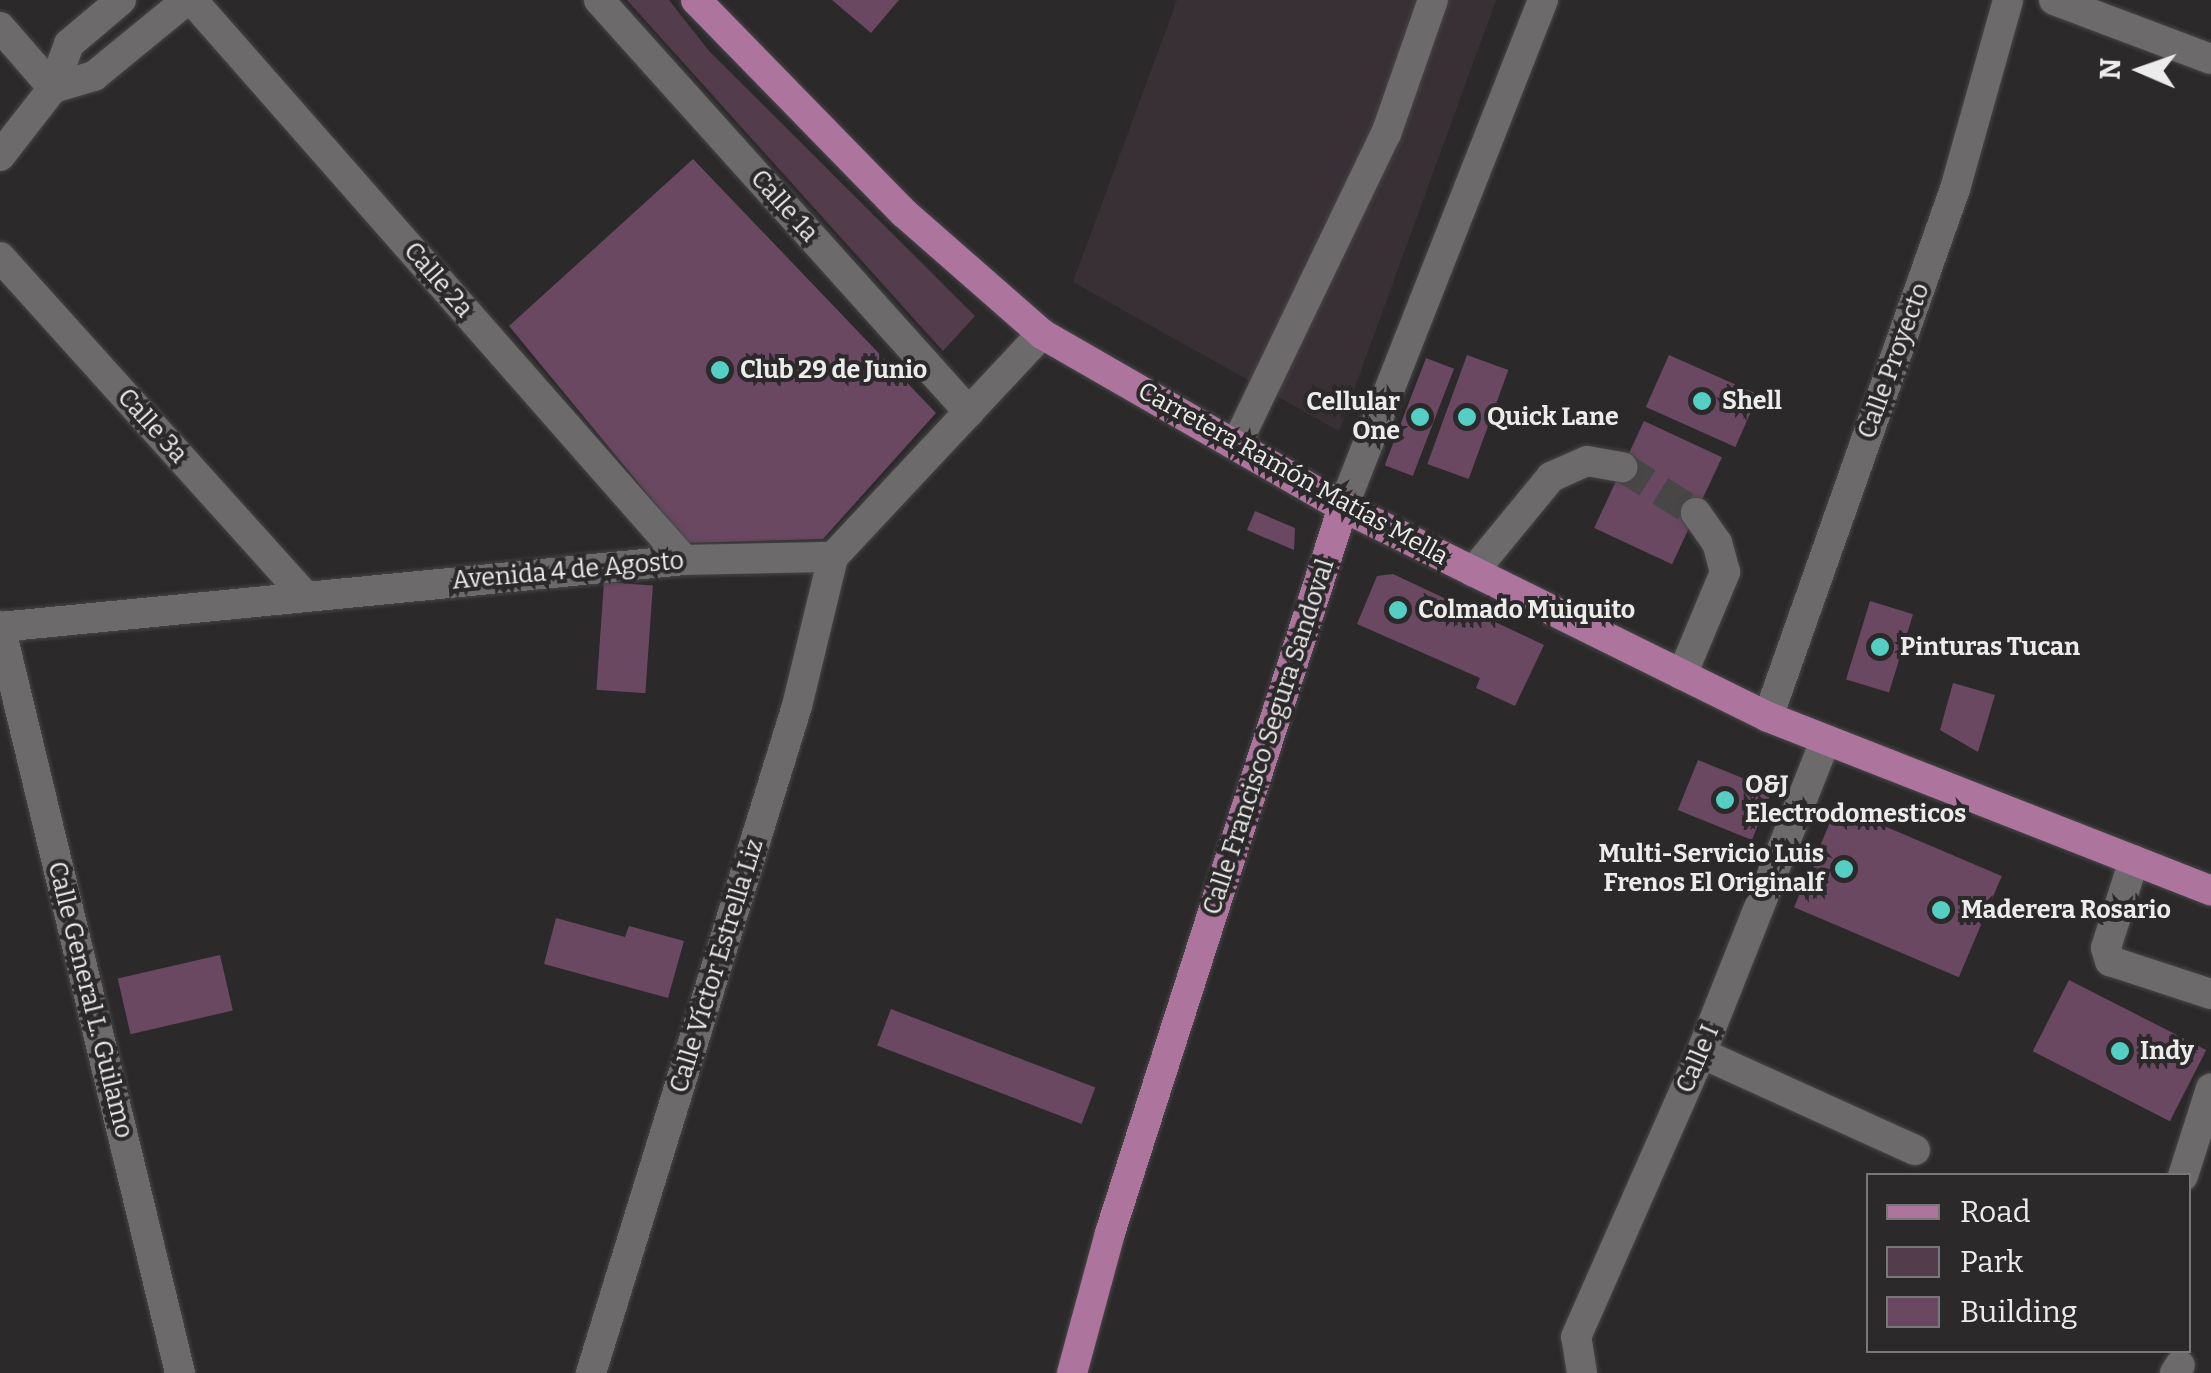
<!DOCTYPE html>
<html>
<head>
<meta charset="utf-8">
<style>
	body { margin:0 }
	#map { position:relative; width:2211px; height:1373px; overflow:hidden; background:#2b292a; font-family:Bitter,serif }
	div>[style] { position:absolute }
	.built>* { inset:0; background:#383035 }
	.green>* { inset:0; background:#533d4c }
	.building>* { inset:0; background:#6b4861; transform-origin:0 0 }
	.minor-tunnel>* { height:30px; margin-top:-15px; transform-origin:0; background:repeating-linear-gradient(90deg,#484647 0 30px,transparent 0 45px) }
	.roads { filter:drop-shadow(0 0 2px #484647) drop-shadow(0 0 2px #484647) }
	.minor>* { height:30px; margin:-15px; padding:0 15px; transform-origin:15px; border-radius:15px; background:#6c6a6b }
	.major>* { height:30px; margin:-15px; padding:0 15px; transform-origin:15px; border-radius:15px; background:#ad749d }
	.dots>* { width:28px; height:28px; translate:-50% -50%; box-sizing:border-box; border:5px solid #2b292a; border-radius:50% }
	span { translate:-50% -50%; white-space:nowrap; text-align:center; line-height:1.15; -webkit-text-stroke:8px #2b292a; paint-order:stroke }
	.street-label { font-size:25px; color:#edeced }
	.poi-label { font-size:25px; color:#edeced; font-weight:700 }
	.left { translate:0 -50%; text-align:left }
	.right { translate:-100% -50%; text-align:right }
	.legend { position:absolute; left:1866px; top:1173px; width:325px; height:180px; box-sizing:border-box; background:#2b292a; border:2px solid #797778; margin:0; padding:12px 18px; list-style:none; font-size:30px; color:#edeced }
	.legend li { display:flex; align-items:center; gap:20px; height:50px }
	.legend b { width:50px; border:2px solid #797778 }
	.north { position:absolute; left:2091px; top:20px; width:100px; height:100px; -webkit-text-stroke:8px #2b292a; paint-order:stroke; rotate:272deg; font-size:28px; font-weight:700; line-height:40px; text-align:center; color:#edeced }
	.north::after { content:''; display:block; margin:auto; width:35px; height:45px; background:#edeced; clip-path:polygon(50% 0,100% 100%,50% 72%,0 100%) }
</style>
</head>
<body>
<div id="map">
	<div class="built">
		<i style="clip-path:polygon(1177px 0,1496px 0,1339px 431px,1073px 282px)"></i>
	</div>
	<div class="green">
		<i style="clip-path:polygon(627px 0,669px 0,709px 51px,975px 316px,943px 351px)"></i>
	</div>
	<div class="building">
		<i style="clip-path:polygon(832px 0,899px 0,871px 33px)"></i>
		<i style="clip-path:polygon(693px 159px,936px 413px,823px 539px,688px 543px,509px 326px)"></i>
		<i style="left:1467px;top:355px;width:44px;height:116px;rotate:20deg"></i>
		<i style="left:1669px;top:355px;width:98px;height:57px;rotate:24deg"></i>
		<i style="left:1426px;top:358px;width:30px;height:115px;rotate:21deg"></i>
		<i style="left:1644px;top:421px;width:86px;height:118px;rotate:25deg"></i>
		<i style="clip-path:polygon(1255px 511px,1295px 528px,1294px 550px,1247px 530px)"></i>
		<i style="clip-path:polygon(1393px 574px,1544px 645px,1515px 706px,1476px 688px,1480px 678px,1357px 624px,1377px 576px)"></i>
		<i style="left:604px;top:582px;width:49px;height:108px;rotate:4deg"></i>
		<i style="left:1870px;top:601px;width:45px;height:82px;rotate:17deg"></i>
		<i style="clip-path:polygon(1953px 683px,1995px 695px,1978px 752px,1940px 730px)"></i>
		<i style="left:1698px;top:760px;width:80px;height:54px;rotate:22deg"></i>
		<i style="left:1837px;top:806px;width:179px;height:110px;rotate:23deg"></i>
		<i style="clip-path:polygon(556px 918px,625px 937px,629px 926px,684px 941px,668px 998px,544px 964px)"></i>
		<i style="left:220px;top:955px;width:57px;height:105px;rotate:77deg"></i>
		<i style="left:2069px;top:980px;width:154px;height:80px;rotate:27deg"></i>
		<i style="left:891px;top:1009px;width:219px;height:39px;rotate:21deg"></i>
	</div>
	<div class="minor-tunnel">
		<i style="left:1622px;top:467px;width:87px;rotate:31.9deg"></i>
	</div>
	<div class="roads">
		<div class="minor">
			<i style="left:192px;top:0;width:745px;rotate:48.7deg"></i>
			<i style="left:599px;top:0;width:554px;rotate:48.07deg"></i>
			<i style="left:2054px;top:0;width:168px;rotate:20.6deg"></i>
			<i style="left:0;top:27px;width:81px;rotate:49deg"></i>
			<i style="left:53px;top:88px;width:43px;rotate:-16.3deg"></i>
			<i style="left:94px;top:76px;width:120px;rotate:-39.3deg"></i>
			<i style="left:0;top:156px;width:86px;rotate:-52.1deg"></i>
			<i style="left:53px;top:88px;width:47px;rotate:-70deg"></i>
			<i style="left:69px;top:44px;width:68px;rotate:-40.2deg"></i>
			<i style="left:0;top:257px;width:455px;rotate:48deg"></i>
			<i style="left:1236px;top:445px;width:345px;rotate:-64.3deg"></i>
			<i style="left:1386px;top:134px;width:142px;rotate:-70.7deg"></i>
			<i style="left:1343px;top:507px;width:545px;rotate:-68.47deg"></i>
			<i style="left:1473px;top:572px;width:123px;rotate:-50.6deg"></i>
			<i style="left:1551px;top:477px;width:39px;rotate:-24deg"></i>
			<i style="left:1587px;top:461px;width:36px;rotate:10deg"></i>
			<i style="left:0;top:626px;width:768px;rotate:76.45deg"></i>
			<i style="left:0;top:627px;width:687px;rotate:-5.59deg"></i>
			<i style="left:684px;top:560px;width:149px;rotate:-1.2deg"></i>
			<i style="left:833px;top:557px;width:306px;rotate:-46.9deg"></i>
			<i style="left:1682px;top:675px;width:112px;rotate:-67.3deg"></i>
			<i style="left:1725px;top:572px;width:30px;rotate:-105deg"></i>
			<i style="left:1717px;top:543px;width:37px;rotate:-125deg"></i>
			<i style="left:1768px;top:717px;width:560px;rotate:-70.5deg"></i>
			<i style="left:1955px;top:189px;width:196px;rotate:-74.3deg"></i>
			<i style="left:2134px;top:860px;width:92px;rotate:107.7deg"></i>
			<i style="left:2106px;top:948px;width:14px;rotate:73deg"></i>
			<i style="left:2110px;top:961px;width:106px;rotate:18.1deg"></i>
			<i style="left:1701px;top:1053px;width:235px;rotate:24.4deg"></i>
			<i style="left:2183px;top:1176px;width:92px;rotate:-72.3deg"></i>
			<i style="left:591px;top:1373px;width:698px;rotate:-72.84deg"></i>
			<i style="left:797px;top:706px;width:153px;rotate:-76.4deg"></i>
			<i style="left:1582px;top:1373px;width:36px;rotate:-99deg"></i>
			<i style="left:1576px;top:1337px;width:310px;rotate:-66.2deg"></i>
			<i style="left:1701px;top:1053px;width:333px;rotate:-68.3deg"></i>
			<i style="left:2175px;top:1373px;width:9px;rotate:-58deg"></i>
		</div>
		<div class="major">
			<i style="left:696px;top:0;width:298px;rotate:45.7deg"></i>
			<i style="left:904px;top:213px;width:184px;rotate:41.2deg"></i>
			<i style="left:1042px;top:334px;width:347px;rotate:29.9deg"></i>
			<i style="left:1343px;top:507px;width:474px;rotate:26.3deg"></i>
			<i style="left:1768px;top:717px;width:476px;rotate:21.4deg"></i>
			<i style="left:1072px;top:1373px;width:145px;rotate:-74.8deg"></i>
			<i style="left:1110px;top:1233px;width:762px;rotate:-72.21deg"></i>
		</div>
	</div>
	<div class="dots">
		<i style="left:720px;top:370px;background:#55cec4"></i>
		<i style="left:1702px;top:401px;background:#55cec4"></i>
		<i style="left:1420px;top:417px;background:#55cec4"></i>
		<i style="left:1467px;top:417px;background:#55cec4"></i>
		<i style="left:1398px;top:610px;background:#55cec4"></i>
		<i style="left:1880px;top:647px;background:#55cec4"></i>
		<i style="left:1725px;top:800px;background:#55cec4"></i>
		<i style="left:1844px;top:869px;background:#55cec4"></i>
		<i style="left:1941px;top:910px;background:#55cec4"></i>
		<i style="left:2120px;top:1051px;background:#55cec4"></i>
	</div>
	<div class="street-label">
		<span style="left:784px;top:206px;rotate:48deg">Calle 1a</span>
		<span style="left:438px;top:280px;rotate:49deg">Calle 2a</span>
		<span style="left:1894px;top:361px;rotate:-70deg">Calle Proyecto</span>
		<span style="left:152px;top:426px;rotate:48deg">Calle 3a</span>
		<span style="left:1293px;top:474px;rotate:29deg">Carretera Ramón Matías Mella</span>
		<span style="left:568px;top:571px;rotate:-5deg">Avenida 4 de Agosto</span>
		<span style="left:1269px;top:737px;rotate:-72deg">Calle Francisco Segura Sandoval</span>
		<span style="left:717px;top:966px;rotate:-73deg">Calle Víctor Estrella Liz</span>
		<span style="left:90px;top:1000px;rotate:76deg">Calle General L. Guilamo</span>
		<span style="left:1698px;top:1059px;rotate:-67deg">Calle I</span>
	</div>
	<div class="poi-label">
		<span class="left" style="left:740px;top:370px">Club 29 de Junio</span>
		<span class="left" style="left:1722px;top:401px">Shell</span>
		<span class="right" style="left:1400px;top:417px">Cellular<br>One</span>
		<span class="left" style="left:1487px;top:417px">Quick Lane</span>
		<span class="left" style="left:1418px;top:610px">Colmado Muiquito</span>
		<span class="left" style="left:1900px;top:647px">Pinturas Tucan</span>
		<span class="left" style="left:1745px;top:800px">O&amp;J<br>Electrodomesticos</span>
		<span class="right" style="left:1824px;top:869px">Multi-Servicio Luis<br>Frenos El Originalf</span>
		<span class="left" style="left:1961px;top:910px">Maderera Rosario</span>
		<span class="left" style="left:2140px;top:1051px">Indy</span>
	</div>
	<ul class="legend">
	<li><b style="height:12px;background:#ad749d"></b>Road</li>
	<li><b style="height:28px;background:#533d4c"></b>Park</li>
	<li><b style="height:28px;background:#6b4861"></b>Building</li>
	</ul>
	<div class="north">N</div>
</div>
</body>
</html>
